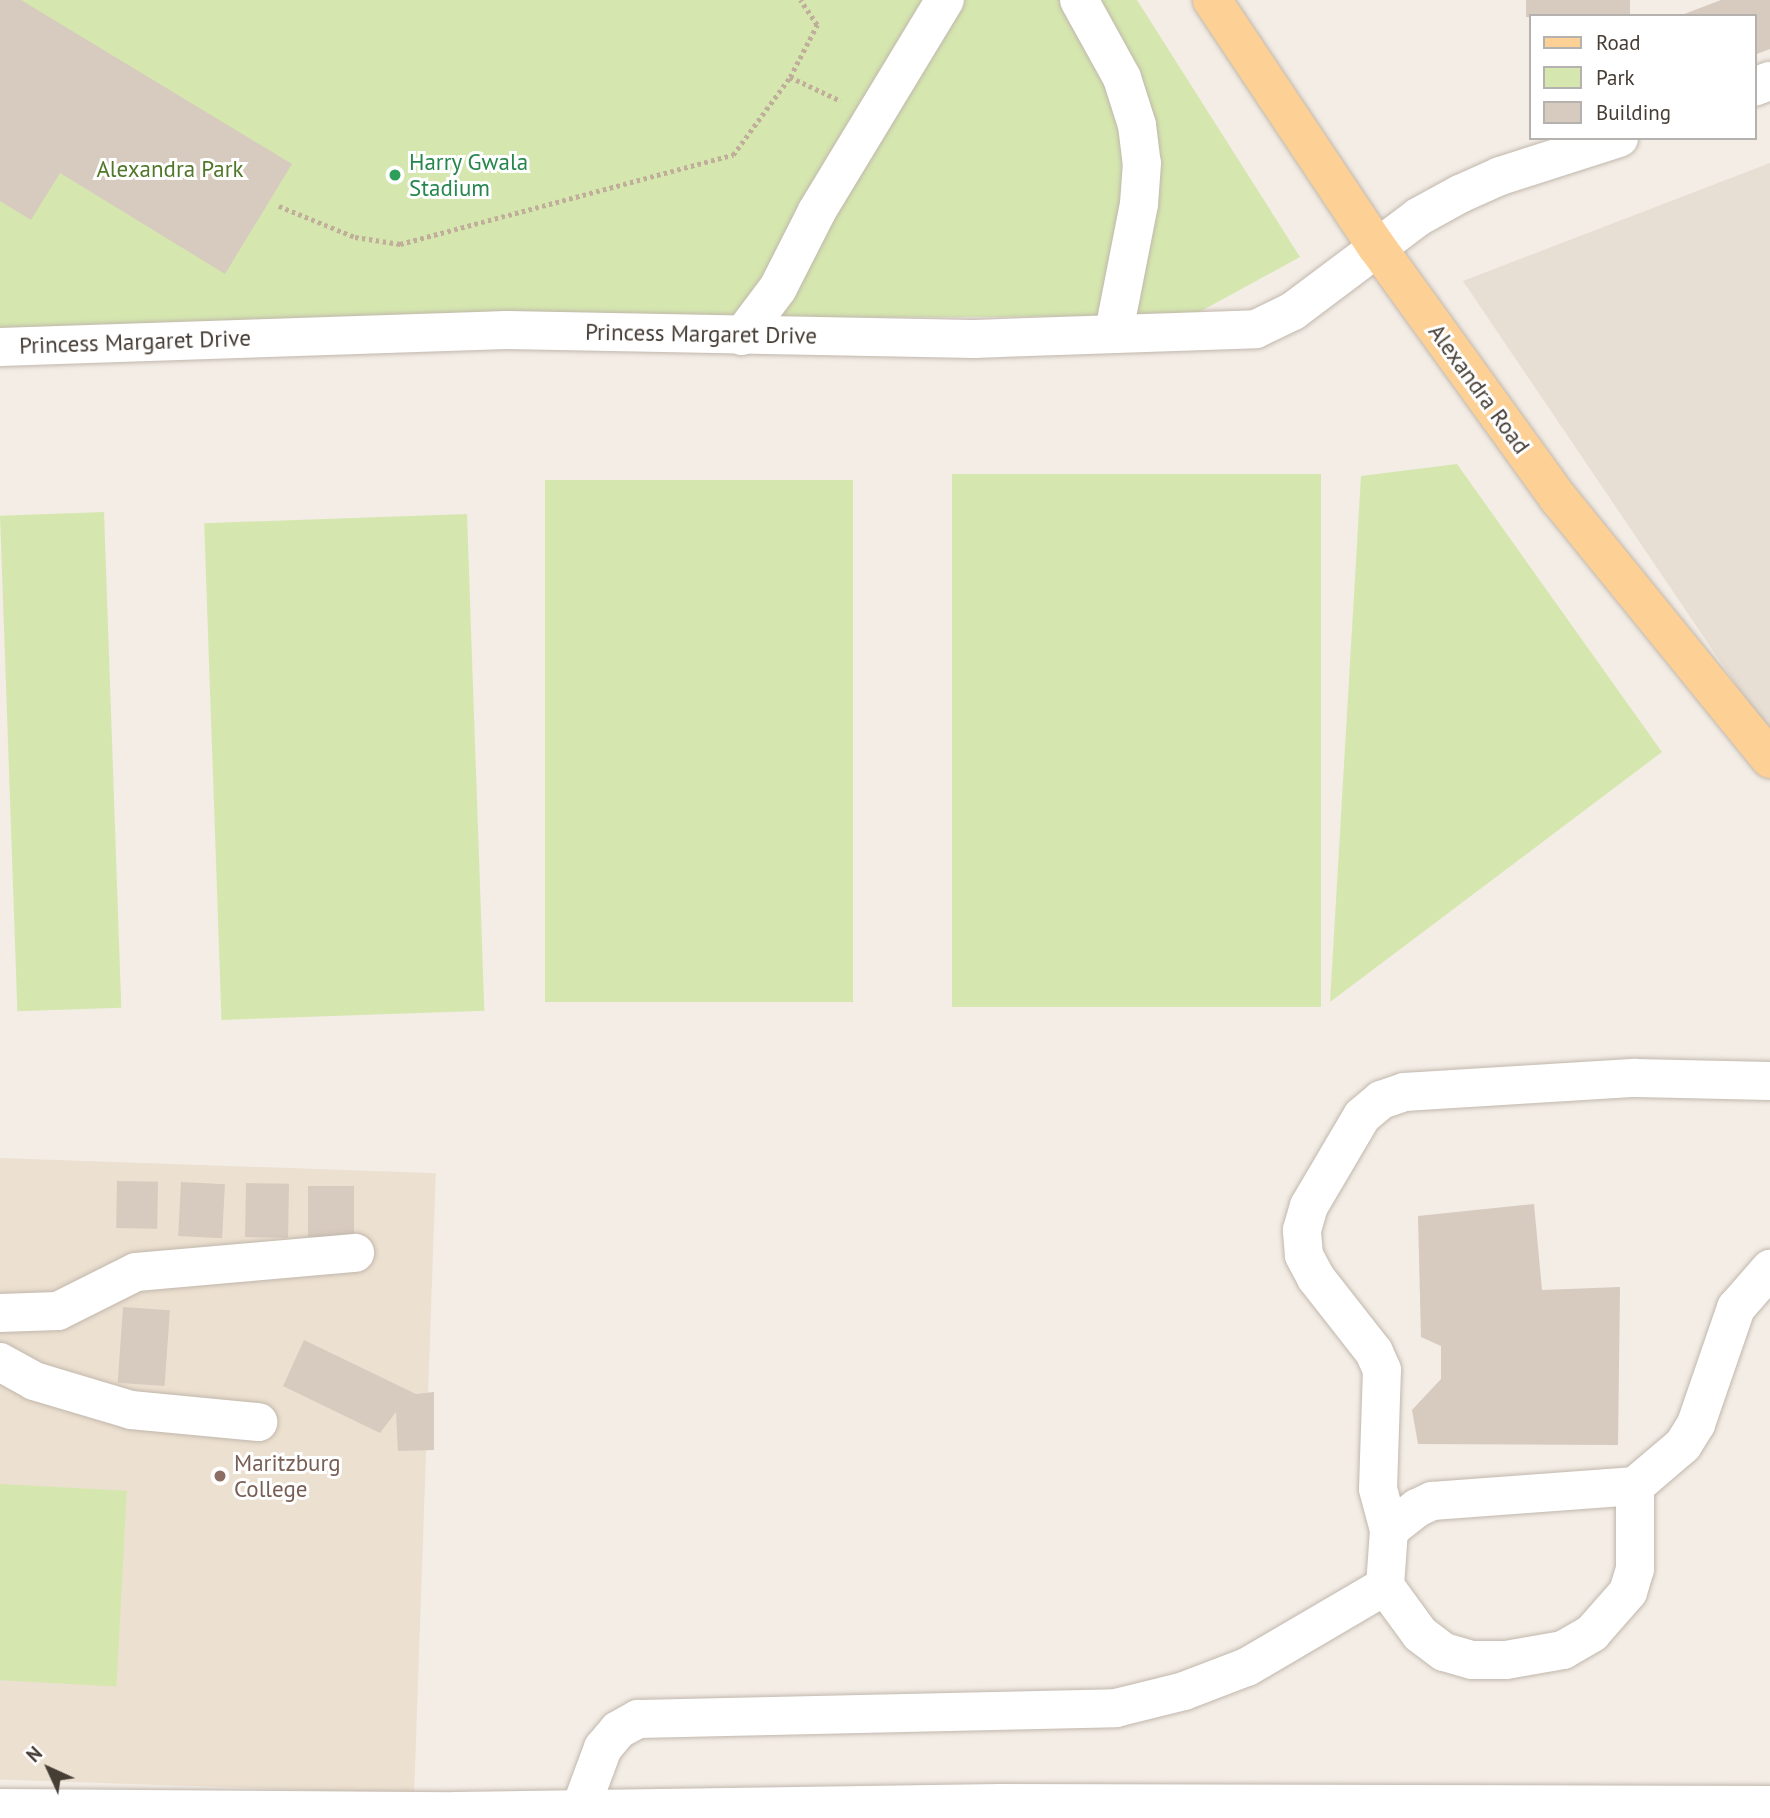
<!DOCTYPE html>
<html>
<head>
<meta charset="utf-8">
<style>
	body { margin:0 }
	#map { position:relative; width:1770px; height:1818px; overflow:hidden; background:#f3ede6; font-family:"PT Sans",sans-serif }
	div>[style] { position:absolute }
	.residential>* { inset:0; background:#e7ded4 }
	.education>* { inset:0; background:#ece0d0; transform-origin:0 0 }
	.green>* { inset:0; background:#d5e7af; transform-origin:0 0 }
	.building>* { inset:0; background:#d7cabf; transform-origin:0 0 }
	.path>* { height:4.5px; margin-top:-2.25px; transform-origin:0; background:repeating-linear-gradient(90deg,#c0ad9a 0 3.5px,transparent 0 7px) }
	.roads { filter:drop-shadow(0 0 2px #c1b7ac) drop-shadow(0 0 2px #c1b7ac) }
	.minor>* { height:38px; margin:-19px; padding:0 19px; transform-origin:19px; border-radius:19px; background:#fff }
	.major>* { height:38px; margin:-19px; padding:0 19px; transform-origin:19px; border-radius:19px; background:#fdd195 }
	.dots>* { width:19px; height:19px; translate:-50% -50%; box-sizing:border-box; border:4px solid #fff; border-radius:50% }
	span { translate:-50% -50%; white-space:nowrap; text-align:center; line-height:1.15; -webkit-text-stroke:6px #fff; paint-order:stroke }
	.leisure-label { font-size:23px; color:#27864d }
	.left { translate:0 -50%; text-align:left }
	.park-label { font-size:23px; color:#517729 }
	.street-label { font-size:23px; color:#463d35 }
	.education-label { font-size:23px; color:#785e54 }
	.legend { position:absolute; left:1529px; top:14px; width:228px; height:126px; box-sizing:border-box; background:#fff; border:2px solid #b5b1ae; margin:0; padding:9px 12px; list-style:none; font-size:21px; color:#463d35 }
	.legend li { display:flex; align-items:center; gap:14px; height:35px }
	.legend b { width:35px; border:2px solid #b5b1ae }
	.north { position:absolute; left:14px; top:1734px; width:70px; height:70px; -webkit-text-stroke:5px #fff; paint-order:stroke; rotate:315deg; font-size:19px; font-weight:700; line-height:28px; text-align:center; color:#463d35 }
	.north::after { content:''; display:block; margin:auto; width:24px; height:32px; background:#463d35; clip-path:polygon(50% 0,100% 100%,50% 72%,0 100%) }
</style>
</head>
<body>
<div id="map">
	<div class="residential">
		<i style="clip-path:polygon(1770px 163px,1770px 735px,1463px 281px)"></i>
	</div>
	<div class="education">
		<i style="left:0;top:1158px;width:436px;height:621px;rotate:2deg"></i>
	</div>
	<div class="green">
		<i style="clip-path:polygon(0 0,1137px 0,1300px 257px,1192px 316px,377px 320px,0 353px)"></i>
		<i style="clip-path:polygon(1457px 464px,1662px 752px,1330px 1002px,1361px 476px)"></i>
		<i style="left:952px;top:474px;width:369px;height:533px"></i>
		<i style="left:545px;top:480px;width:308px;height:522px"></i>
		<i style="left:104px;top:512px;width:496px;height:104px;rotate:88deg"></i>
		<i style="left:467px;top:514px;width:497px;height:263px;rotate:88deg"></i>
		<i style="left:0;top:1484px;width:127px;height:196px;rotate:3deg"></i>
	</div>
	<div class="building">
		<i style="clip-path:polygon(0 0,21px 0,292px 164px,225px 274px,60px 173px,31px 220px,0 201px)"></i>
		<i style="left:1526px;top:0;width:104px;height:17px"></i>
		<i style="clip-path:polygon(1721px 0,1770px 0,1770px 49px,1754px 55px,1754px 16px,1679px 16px)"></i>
		<i style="left:117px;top:1181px;width:41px;height:47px;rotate:1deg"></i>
		<i style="left:181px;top:1182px;width:44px;height:54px;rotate:3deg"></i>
		<i style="left:246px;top:1183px;width:43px;height:54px;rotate:1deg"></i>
		<i style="left:308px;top:1186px;width:46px;height:51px"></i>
		<i style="clip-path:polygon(1534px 1204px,1542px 1290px,1620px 1287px,1618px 1445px,1418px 1444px,1412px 1410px,1441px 1379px,1441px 1346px,1421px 1337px,1418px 1216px)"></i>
		<i style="left:123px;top:1307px;width:47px;height:76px;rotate:4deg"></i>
		<i style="clip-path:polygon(304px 1340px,416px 1394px,434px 1392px,434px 1450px,398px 1451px,396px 1412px,380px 1433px,283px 1386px)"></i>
	</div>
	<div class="path">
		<i style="left:790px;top:77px;width:59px;rotate:-62.6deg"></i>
		<i style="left:817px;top:25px;width:30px;rotate:-124deg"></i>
		<i style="left:279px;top:206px;width:82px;rotate:22.2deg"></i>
		<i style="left:355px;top:237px;width:46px;rotate:8.8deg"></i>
		<i style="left:400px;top:244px;width:345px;rotate:-15deg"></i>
		<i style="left:733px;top:155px;width:97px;rotate:-53.8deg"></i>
		<i style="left:790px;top:77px;width:56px;rotate:25.2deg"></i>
	</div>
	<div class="roads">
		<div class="minor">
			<i style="left:1079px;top:0;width:89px;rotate:61.1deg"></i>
			<i style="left:1122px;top:78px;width:49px;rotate:72.3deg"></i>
			<i style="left:1137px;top:125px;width:38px;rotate:83deg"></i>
			<i style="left:1142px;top:163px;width:41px;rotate:94.2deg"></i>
			<i style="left:1139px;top:204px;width:129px;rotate:101.1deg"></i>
			<i style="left:1754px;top:87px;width:17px;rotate:-21deg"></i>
			<i style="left:742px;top:336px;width:60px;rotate:-53.1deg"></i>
			<i style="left:778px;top:288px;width:86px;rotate:-63.1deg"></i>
			<i style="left:817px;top:211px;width:247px;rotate:-58.8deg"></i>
			<i style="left:0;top:347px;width:507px;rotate:-1.92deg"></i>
			<i style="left:507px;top:330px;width:467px;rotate:1.1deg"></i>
			<i style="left:974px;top:339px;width:282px;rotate:-2deg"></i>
			<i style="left:1256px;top:329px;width:41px;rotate:-25.9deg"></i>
			<i style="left:1293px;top:311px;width:156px;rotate:-36.9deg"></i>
			<i style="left:1418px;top:217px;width:48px;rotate:-28.7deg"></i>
			<i style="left:1460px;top:194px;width:44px;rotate:-24.2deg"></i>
			<i style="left:1500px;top:176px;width:125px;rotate:-17.7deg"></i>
			<i style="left:0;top:1313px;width:58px;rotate:-2deg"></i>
			<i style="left:58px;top:1311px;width:87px;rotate:-26.6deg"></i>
			<i style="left:136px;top:1272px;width:220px;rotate:-5deg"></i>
			<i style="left:0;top:1362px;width:39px;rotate:29deg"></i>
			<i style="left:34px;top:1381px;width:101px;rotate:16.6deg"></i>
			<i style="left:131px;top:1410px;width:128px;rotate:5.4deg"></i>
			<i style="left:1389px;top:1530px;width:42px;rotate:-105deg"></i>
			<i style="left:1378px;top:1489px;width:119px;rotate:-88.1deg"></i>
			<i style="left:1382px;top:1370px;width:20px;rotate:-114deg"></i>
			<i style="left:1374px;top:1352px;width:94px;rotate:-128.1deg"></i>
			<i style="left:1316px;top:1278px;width:26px;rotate:-118deg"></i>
			<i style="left:1304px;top:1255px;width:25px;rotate:-95deg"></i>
			<i style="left:1302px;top:1230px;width:25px;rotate:-74deg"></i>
			<i style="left:1309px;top:1206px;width:104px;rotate:-59.5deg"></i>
			<i style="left:1362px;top:1116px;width:25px;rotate:-40deg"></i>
			<i style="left:1381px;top:1100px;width:24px;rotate:-19deg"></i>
			<i style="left:1404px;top:1092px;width:232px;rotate:-3.5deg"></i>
			<i style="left:1636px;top:1078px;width:134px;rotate:1.3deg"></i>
			<i style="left:1385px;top:1586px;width:59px;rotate:53.9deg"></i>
			<i style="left:1420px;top:1634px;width:30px;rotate:37deg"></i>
			<i style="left:1444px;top:1652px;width:29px;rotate:16deg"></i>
			<i style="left:1472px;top:1660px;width:34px"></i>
			<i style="left:1506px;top:1660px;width:58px;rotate:-10deg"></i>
			<i style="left:1563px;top:1650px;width:34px;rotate:-30deg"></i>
			<i style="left:1592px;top:1633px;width:55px;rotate:-48.7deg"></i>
			<i style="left:1628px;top:1592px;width:24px;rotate:-73deg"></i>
			<i style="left:1635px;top:1569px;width:83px;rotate:-90deg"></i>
			<i style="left:581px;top:1807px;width:63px;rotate:-69.6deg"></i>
			<i style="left:603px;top:1748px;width:23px;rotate:-50deg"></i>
			<i style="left:618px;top:1730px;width:23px;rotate:-29deg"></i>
			<i style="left:638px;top:1719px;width:478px;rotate:-1.3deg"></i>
			<i style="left:1116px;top:1708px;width:70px;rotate:-14deg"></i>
			<i style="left:1184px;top:1691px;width:67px;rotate:-20.9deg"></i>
			<i style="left:1247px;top:1667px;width:160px;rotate:-30.4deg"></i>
			<i style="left:1385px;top:1586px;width:56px;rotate:-85.9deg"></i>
			<i style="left:1389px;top:1530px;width:36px;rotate:-38deg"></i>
			<i style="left:1417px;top:1508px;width:17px;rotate:-25deg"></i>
			<i style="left:1432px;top:1501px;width:204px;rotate:-4.2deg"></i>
			<i style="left:1635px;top:1486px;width:63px;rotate:-40.5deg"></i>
			<i style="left:1683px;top:1445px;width:25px;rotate:-58deg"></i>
			<i style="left:1696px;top:1424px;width:123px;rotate:-71deg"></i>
			<i style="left:1736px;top:1308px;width:52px;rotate:-48.9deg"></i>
			<i style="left:0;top:1808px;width:455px;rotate:0.4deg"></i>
			<i style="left:455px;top:1811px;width:545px;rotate:-0.84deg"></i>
			<i style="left:1000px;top:1803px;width:770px;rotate:0.15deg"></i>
		</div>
		<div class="major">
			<i style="left:1212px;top:0;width:297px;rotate:56.3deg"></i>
			<i style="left:1377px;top:247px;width:311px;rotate:54.2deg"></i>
			<i style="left:1559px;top:499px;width:335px;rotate:50.9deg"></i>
		</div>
	</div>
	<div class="dots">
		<i style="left:395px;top:175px;background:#2e9e5b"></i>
		<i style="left:220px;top:1476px;background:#8d6e63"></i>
	</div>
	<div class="leisure-label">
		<span class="left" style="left:409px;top:175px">Harry Gwala<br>Stadium</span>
	</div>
	<div class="park-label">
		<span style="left:170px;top:169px">Alexandra Park</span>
	</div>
	<div class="street-label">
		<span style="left:701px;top:334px;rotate:1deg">Princess Margaret Drive</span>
		<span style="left:135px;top:342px;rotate:-2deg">Princess Margaret Drive</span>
		<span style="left:1479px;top:389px;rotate:54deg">Alexandra Road</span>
	</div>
	<div class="education-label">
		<span class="left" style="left:234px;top:1476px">Maritzburg<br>College</span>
	</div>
	<ul class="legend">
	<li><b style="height:9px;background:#fdd195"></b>Road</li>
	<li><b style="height:19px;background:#d5e7af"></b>Park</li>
	<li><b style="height:19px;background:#d7cabf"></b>Building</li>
	</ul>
	<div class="north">N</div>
</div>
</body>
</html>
